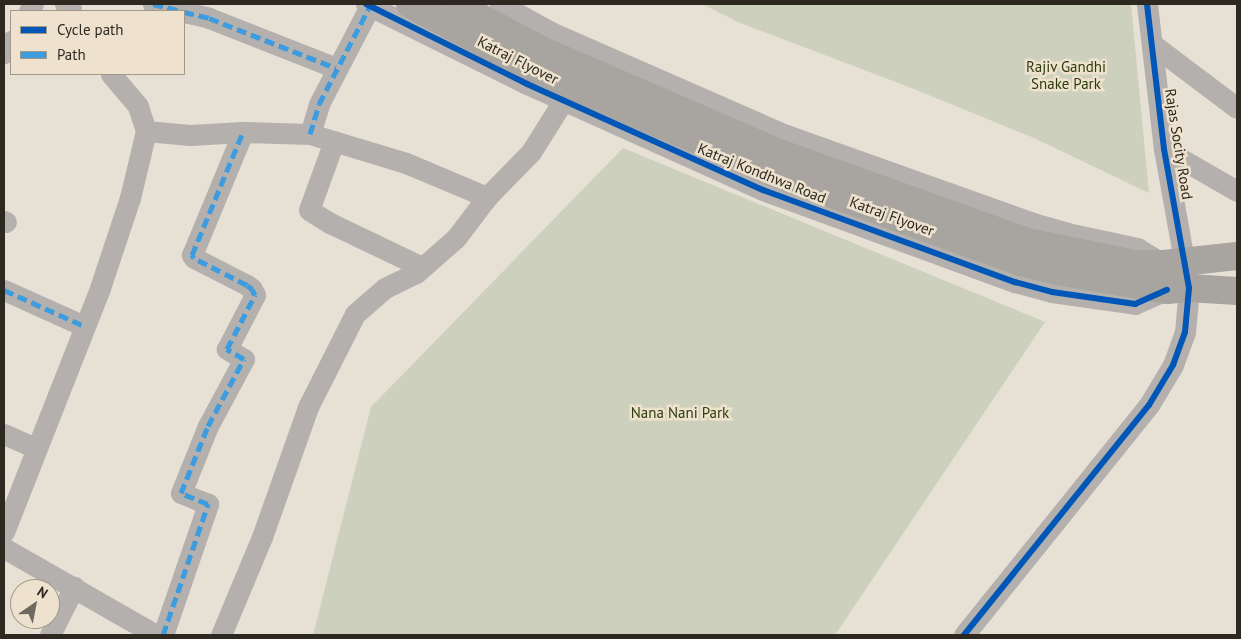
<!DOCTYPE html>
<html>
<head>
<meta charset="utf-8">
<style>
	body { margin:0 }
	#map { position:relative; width:1241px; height:639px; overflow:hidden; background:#e7e0d5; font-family:"PT Sans",sans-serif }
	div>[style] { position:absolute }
	.green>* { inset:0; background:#cdd0bd }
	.minor>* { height:21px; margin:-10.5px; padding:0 10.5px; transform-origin:10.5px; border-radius:10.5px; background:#b3b0ad }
	.highway>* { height:28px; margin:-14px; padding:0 14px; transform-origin:14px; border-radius:14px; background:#a8a49f }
	.quiet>* { height:5px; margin-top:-2.5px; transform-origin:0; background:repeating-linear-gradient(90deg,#3d9ce0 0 10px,transparent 0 15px) }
	.cycleway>* { height:6px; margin:-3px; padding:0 3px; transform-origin:3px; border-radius:3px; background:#0057b8 }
	span { translate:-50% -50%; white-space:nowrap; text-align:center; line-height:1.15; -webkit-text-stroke:5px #eee2ce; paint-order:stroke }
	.street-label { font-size:15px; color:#2d2921 }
	.park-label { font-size:15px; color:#2c3c0c }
	.frame { position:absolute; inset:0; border:5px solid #2d2921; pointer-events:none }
	.legend { position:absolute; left:10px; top:10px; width:175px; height:65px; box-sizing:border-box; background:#eee2ce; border:1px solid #a19889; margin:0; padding:6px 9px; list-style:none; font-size:15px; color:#2d2921 }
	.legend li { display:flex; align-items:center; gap:10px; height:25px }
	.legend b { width:25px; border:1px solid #a19889 }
	.north { position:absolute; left:10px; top:579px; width:50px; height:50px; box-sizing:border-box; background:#eee2ce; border:1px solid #a19889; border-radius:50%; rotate:33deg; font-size:14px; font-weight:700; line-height:20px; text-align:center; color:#2d2921 }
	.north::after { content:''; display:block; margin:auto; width:18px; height:22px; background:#6e6960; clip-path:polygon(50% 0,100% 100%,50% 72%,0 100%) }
</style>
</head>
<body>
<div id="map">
	<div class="green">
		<i style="clip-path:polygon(702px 4px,1131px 4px,1149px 193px,1034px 138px,909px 87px,740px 23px)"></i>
		<i style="clip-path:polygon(623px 148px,1045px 322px,835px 635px,313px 635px,371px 407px)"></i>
	</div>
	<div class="minor">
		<i style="left:65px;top:4px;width:7px;rotate:34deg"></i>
		<i style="left:153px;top:4px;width:30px;rotate:14deg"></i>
		<i style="left:366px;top:4px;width:180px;rotate:26.4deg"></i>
		<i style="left:527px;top:84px;width:259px;rotate:24.2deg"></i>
		<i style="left:763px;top:190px;width:268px;rotate:20.1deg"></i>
		<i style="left:1015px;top:282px;width:38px;rotate:15deg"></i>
		<i style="left:1052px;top:292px;width:84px;rotate:8.2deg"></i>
		<i style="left:1135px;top:304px;width:35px;rotate:-24deg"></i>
		<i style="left:500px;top:4px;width:58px;rotate:28.8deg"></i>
		<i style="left:551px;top:32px;width:257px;rotate:23.7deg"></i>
		<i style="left:786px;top:135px;width:262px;rotate:19.6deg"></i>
		<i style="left:1033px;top:223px;width:35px;rotate:16deg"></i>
		<i style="left:1067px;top:233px;width:72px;rotate:12.1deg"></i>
		<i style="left:1137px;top:248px;width:31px;rotate:31deg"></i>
		<i style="left:29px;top:11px;width:8px;rotate:-60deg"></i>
		<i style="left:184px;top:12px;width:26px;rotate:13deg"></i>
		<i style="left:209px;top:18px;width:136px;rotate:21.5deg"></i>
		<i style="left:1152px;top:44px;width:106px;rotate:37deg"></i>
		<i style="left:4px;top:53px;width:14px;rotate:-60deg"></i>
		<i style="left:146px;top:131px;width:44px;rotate:5.2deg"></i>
		<i style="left:190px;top:135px;width:53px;rotate:-3.2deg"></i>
		<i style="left:243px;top:132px;width:67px;rotate:1.7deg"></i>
		<i style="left:310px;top:134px;width:100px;rotate:16.8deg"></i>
		<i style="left:406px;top:163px;width:88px;rotate:22.8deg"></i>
		<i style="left:310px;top:134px;width:31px;rotate:-73deg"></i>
		<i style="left:319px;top:104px;width:110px;rotate:-62.5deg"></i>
		<i style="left:334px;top:141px;width:73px;rotate:109.9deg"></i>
		<i style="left:309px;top:210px;width:25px;rotate:32deg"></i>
		<i style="left:330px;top:223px;width:102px;rotate:25.6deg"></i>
		<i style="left:1164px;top:149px;width:84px;rotate:29.9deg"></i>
		<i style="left:4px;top:221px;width:2px;rotate:27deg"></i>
		<i style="left:4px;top:290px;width:88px;rotate:24.2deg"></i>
		<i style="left:4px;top:434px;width:35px;rotate:24deg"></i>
		<i style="left:4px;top:532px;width:262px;rotate:-68.5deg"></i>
		<i style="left:100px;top:288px;width:95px;rotate:-71.6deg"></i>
		<i style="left:130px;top:198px;width:69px;rotate:-76.6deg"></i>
		<i style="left:146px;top:131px;width:26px;rotate:-108deg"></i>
		<i style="left:138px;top:106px;width:42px;rotate:-130.2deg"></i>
		<i style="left:4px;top:548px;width:175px;rotate:29.8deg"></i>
		<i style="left:50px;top:635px;width:54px;rotate:-63.4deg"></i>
		<i style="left:163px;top:635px;width:139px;rotate:-71deg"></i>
		<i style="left:208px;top:504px;width:29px;rotate:-158deg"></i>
		<i style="left:181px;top:493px;width:72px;rotate:-68.1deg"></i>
		<i style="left:208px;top:426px;width:76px;rotate:-61.8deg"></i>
		<i style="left:244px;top:359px;width:20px;rotate:-150deg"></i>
		<i style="left:227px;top:349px;width:61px;rotate:-62.6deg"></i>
		<i style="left:255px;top:295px;width:7px;rotate:-117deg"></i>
		<i style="left:252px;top:289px;width:6px;rotate:-141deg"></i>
		<i style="left:247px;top:285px;width:59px;rotate:-153deg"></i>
		<i style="left:194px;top:258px;width:4px;rotate:-124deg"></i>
		<i style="left:192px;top:255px;width:133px;rotate:-67.5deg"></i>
		<i style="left:221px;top:635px;width:106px;rotate:-67.3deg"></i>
		<i style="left:262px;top:537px;width:138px;rotate:-70.5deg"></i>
		<i style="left:308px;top:407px;width:104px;rotate:-63.2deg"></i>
		<i style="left:355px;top:314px;width:40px;rotate:-41deg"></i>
		<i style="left:385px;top:288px;width:34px;rotate:-26deg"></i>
		<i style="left:416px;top:273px;width:53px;rotate:-41.2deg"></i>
		<i style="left:456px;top:238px;width:51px;rotate:-52.9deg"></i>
		<i style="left:487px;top:197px;width:63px;rotate:-45.6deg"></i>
		<i style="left:531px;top:152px;width:60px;rotate:-57.9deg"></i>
		<i style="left:964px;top:635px;width:295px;rotate:-51.2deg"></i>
		<i style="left:1149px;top:405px;width:47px;rotate:-59deg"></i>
		<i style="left:1173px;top:365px;width:35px;rotate:-70deg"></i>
		<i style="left:1185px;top:332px;width:44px;rotate:-84.8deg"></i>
		<i style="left:1189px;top:288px;width:141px;rotate:-100.2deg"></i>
		<i style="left:1164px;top:149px;width:146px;rotate:-96.7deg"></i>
	</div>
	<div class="highway">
		<i style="left:410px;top:4px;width:138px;rotate:28deg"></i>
		<i style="left:532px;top:69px;width:261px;rotate:23.2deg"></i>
		<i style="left:772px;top:172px;width:265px;rotate:19.9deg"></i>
		<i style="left:1021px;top:262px;width:37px;rotate:14deg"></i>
		<i style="left:1057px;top:271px;width:112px;rotate:9.8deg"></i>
		<i style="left:1167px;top:290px;width:22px;rotate:-5deg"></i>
		<i style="left:1189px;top:288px;width:48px;rotate:3.6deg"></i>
		<i style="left:455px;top:4px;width:98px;rotate:28.1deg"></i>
		<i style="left:541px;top:50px;width:259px;rotate:23.4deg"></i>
		<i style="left:779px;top:153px;width:263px;rotate:19.7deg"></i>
		<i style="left:1027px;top:242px;width:110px;rotate:11.5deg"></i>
		<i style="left:1135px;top:264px;width:29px"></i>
		<i style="left:1164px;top:264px;width:73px;rotate:-6.3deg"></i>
	</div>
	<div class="quiet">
		<i style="left:153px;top:4px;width:30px;rotate:14deg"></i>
		<i style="left:184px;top:12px;width:26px;rotate:13deg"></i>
		<i style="left:209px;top:18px;width:136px;rotate:21.5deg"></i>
		<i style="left:310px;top:134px;width:31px;rotate:-73deg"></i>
		<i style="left:319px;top:104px;width:110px;rotate:-62.5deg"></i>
		<i style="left:4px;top:290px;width:88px;rotate:24.2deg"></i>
		<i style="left:163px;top:635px;width:139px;rotate:-71deg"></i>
		<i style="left:208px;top:504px;width:29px;rotate:-158deg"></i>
		<i style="left:181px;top:493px;width:72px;rotate:-68.1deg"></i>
		<i style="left:208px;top:426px;width:76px;rotate:-61.8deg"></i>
		<i style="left:244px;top:359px;width:20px;rotate:-150deg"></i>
		<i style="left:227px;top:349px;width:61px;rotate:-62.6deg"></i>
		<i style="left:255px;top:295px;width:7px;rotate:-117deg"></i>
		<i style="left:252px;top:289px;width:6px;rotate:-141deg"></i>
		<i style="left:247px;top:285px;width:59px;rotate:-153deg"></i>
		<i style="left:194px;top:258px;width:4px;rotate:-124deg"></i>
		<i style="left:192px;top:255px;width:133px;rotate:-67.5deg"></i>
	</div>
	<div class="cycleway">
		<i style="left:366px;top:4px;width:180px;rotate:26.4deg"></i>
		<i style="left:527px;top:84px;width:259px;rotate:24.2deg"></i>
		<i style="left:763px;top:190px;width:268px;rotate:20.1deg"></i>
		<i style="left:1015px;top:282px;width:38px;rotate:15deg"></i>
		<i style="left:1052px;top:292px;width:84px;rotate:8.2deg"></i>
		<i style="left:1135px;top:304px;width:35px;rotate:-24deg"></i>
		<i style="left:964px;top:635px;width:295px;rotate:-51.2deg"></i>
		<i style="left:1149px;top:405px;width:47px;rotate:-59deg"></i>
		<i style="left:1173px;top:365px;width:35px;rotate:-70deg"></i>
		<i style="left:1185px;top:332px;width:44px;rotate:-84.8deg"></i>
		<i style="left:1189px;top:288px;width:141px;rotate:-100.2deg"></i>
		<i style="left:1164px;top:149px;width:146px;rotate:-96.7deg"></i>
	</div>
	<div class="street-label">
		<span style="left:518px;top:60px;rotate:27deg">Katraj Flyover</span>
		<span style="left:1179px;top:144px;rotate:81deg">Rajas Socity Road</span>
		<span style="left:762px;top:173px;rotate:22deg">Katraj Kondhwa Road</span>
		<span style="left:892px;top:216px;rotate:20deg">Katraj Flyover</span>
	</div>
	<div class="park-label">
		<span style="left:1066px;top:75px">Rajiv Gandhi<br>Snake Park</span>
		<span style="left:680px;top:413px">Nana Nani Park</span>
	</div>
	<div class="frame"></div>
	<ul class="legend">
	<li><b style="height:6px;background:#0057b8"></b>Cycle path</li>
	<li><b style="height:6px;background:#3d9ce0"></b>Path</li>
	</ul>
	<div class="north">N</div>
</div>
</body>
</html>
